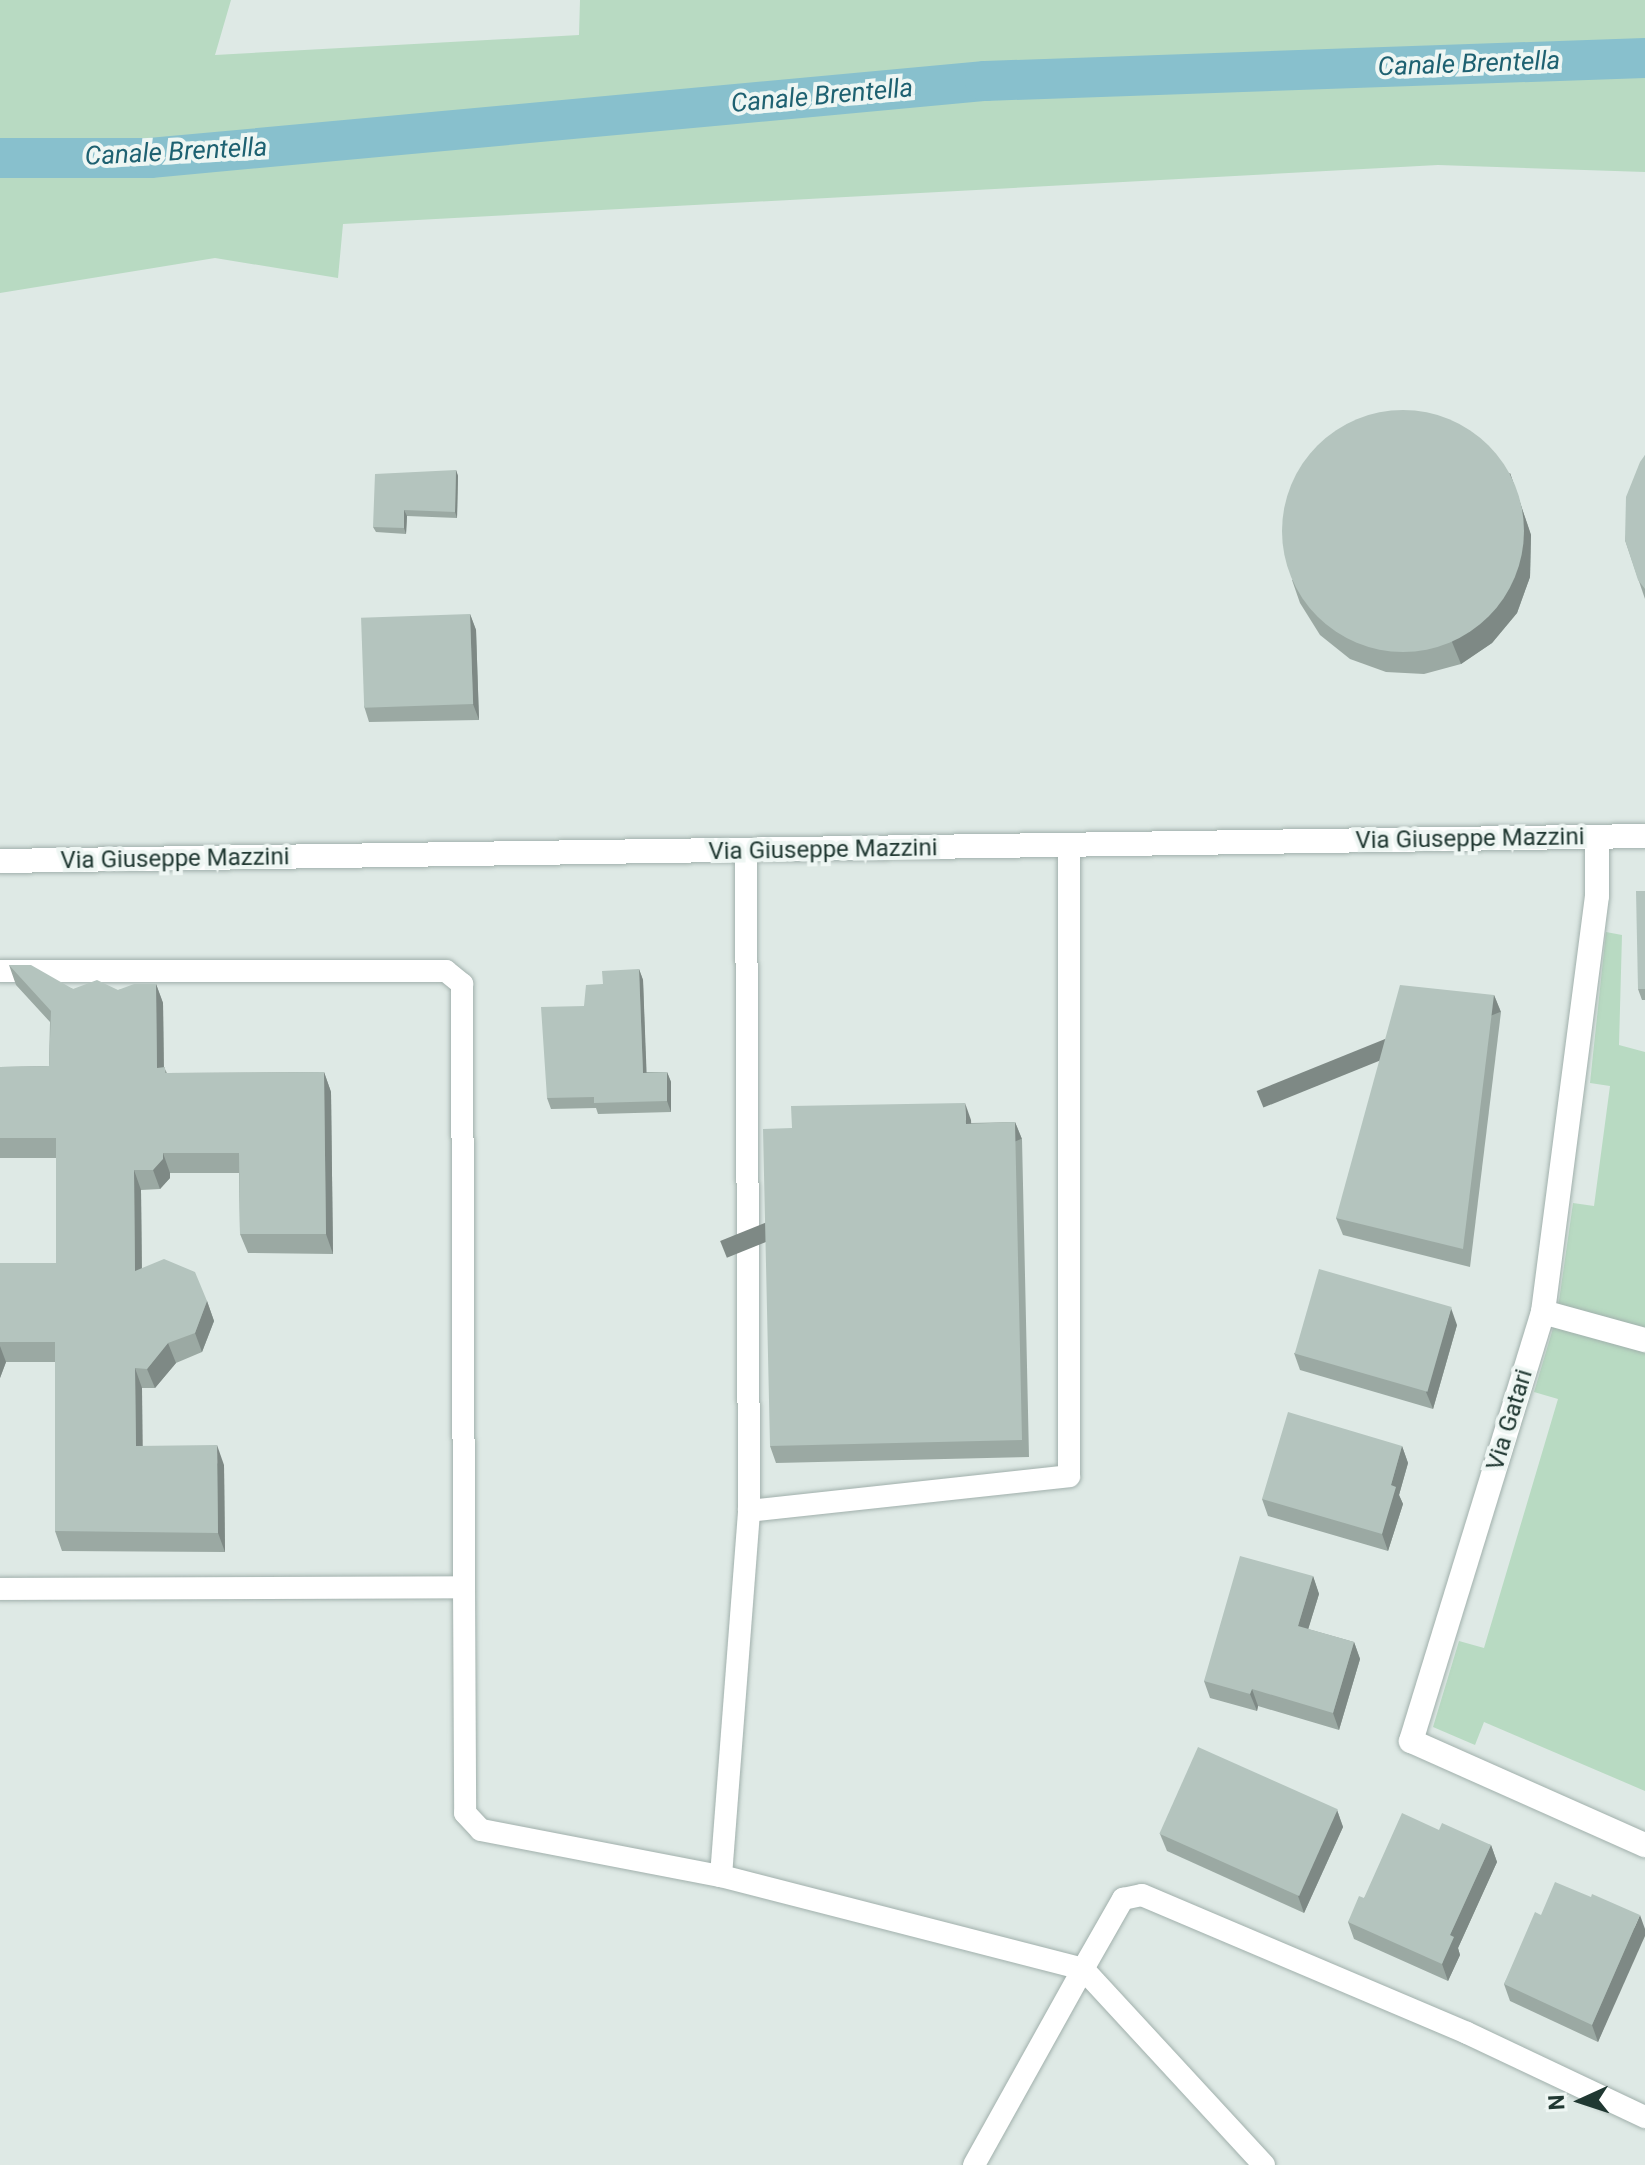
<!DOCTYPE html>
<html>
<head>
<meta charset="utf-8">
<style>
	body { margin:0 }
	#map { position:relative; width:1645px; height:2165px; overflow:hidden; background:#dee9e5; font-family:Roboto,sans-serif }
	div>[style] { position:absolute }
	.green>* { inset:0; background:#b8dac2 }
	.canal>* { height:40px; margin:-20px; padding:0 20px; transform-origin:20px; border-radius:20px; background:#88c0cd }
	.roads { filter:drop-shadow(0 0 2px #a1b0ac) drop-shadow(0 0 2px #a1b0ac) }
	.lane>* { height:22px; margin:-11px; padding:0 11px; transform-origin:11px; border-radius:11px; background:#fff }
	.street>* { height:24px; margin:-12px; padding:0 12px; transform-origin:12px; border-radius:12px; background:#fff }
	.secondary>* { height:24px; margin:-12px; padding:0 12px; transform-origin:12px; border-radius:12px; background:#fff }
	.wall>* { inset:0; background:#9ba9a3 }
	.shaded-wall>* { inset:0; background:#7e8985; transform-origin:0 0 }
	.building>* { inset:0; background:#b4c4be; transform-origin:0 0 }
	.round { border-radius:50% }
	span { translate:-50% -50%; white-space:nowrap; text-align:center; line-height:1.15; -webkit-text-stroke:8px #eef6f3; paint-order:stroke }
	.street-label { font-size:24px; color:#203832 }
	.water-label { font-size:26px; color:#1e6171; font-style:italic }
	.north { position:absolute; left:1541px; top:2061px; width:80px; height:80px; -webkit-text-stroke:6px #eef6f3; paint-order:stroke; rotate:267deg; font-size:22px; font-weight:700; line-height:32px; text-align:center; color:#203832 }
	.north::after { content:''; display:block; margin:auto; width:28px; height:36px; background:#203832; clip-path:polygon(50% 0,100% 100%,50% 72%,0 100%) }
</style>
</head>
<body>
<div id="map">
	<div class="green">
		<i style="clip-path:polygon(0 0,231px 0,215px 55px,579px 35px,580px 0,1645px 0,1645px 172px,1438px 165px,343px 224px,338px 278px,215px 258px,0 293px)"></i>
		<i style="clip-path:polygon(1606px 932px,1622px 935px,1619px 1045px,1645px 1052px,1645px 1791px,1484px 1722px,1475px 1745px,1433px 1727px,1459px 1641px,1484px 1648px,1558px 1399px,1534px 1392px,1557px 1315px,1573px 1203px,1594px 1206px,1610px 1086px,1590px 1083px)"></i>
	</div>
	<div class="canal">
		<i style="left:0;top:158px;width:150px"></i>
		<i style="left:150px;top:158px;width:839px;rotate:-5.27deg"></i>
		<i style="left:985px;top:81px;width:660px;rotate:-2deg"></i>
	</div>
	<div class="roads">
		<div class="lane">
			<i style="left:0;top:971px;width:446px"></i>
			<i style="left:446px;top:971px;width:21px;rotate:39deg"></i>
			<i style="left:462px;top:984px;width:603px;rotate:89.81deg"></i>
			<i style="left:749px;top:1511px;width:322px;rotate:-6.2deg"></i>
			<i style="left:1069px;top:1476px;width:630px;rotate:-90deg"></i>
			<i style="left:0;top:1589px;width:464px;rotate:-0.2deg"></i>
			<i style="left:464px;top:1587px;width:226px;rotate:89.7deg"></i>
			<i style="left:465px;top:1813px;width:23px;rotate:47deg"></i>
			<i style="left:481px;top:1830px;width:244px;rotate:10.9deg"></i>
			<i style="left:721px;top:1876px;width:374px;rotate:14.4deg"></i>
			<i style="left:1083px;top:1969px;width:224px;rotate:119.1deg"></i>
			<i style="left:721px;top:1876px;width:366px;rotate:-85.6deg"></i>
			<i style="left:749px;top:1511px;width:660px;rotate:-90.26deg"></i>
			<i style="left:1264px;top:2165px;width:267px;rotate:-132.7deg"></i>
			<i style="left:1083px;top:1969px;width:81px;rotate:-60.3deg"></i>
			<i style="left:1123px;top:1899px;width:19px;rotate:-12deg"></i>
			<i style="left:1142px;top:1895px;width:353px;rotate:23deg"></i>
			<i style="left:1467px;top:2033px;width:197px;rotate:25.3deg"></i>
		</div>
		<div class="street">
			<i style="left:1597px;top:837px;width:59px;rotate:90deg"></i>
			<i style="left:1597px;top:896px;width:419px;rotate:97.4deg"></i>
			<i style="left:1543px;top:1312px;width:449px;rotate:107.1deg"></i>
			<i style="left:1411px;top:1741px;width:256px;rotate:24deg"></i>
			<i style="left:1543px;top:1312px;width:106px;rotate:15.4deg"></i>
		</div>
		<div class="secondary">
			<i style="left:0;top:861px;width:1645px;rotate:-0.87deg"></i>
		</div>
	</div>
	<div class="wall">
		<i style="clip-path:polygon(1645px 455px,1645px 599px,1625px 540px)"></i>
		<i style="clip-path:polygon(456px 470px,458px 476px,457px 518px,407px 516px,406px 534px,376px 532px,373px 527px)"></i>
		<i style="clip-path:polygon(1510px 473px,1531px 535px,1530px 577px,1517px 613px,1492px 643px,1461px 664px,1424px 674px,1386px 672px,1350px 659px,1320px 635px,1300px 603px,1292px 580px)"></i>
		<i style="clip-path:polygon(470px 614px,476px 630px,479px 720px,369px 722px,364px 706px)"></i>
		<i style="clip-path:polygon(1645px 891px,1645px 1000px,1642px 1000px,1638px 989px)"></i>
		<i style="clip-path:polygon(9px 965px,73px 989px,118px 990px,156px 984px,163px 1003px,164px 1067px,167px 1073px,324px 1072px,331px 1092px,333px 1254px,248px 1253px,240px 1234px,239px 1173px,170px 1173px,170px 1178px,160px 1189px,141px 1190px,142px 1268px,207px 1301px,214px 1321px,202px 1352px,176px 1363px,155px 1388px,142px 1388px,142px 1446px,224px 1465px,225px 1552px,62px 1551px,55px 1531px,55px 1362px,6px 1362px,0 1378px,0 1263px,56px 1263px,56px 1158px,0 1158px,0 1067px,49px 1066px,50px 1022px,16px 985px)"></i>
		<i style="clip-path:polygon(639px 969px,643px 980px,646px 1072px,667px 1072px,671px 1082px,671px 1112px,598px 1114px,596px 1108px,551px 1109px,547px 1098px,584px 1006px,603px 984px)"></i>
		<i style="clip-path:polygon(1494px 995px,1501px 1012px,1470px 1267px,1343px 1235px,1336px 1218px)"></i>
		<i style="clip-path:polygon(971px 1120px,971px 1123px,1015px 1122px,1022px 1139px,1029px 1457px,776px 1463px,770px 1446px,792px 1128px)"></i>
		<i style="clip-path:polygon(1457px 1325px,1433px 1409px,1300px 1370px,1294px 1353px)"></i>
		<i style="clip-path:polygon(1402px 1446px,1408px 1463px,1399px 1495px,1403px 1504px,1388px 1551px,1268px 1516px,1262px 1499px)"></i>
		<i style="clip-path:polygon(1313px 1576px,1319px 1594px,1308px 1629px,1354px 1642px,1360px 1659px,1339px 1730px,1258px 1706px,1257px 1711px,1210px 1698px,1204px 1681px)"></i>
		<i style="clip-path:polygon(1337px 1810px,1343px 1827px,1304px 1913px,1167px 1851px,1160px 1834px)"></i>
		<i style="clip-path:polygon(1439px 1830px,1491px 1845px,1497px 1862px,1458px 1948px,1460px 1955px,1448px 1981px,1354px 1939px,1348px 1922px,1364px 1898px)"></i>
		<i style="clip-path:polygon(1541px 1915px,1645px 1929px,1598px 2042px,1510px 2001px,1504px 1984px)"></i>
	</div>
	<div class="shaded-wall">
		<i style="clip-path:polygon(456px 470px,458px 476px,457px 518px,455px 512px)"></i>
		<i style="clip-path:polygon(1510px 473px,1531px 535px,1530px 577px,1517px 613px,1492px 643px,1461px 664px,1452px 642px)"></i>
		<i style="clip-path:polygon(404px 510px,407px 516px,406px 534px,404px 528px)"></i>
		<i style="clip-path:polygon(470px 614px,476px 630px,479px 720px,473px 704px)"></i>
		<i style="clip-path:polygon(639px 969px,643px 980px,647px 1083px,643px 1073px)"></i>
		<i style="clip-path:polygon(156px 984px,163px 1003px,164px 1087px,157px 1068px)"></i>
		<i style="left:1494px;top:995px;width:18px;height:256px;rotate:68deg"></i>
		<i style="clip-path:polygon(324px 1072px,331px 1092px,333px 1254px,326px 1234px)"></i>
		<i style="clip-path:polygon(667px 1072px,671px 1082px,671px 1112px,667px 1101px)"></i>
		<i style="clip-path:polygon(965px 1103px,971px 1120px,972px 1141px,966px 1124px)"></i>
		<i style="left:1015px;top:1122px;width:18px;height:318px;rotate:68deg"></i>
		<i style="clip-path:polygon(163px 1153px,170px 1173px,170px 1178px,160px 1189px,153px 1170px)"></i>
		<i style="clip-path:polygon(134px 1170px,141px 1190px,142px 1291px,135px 1271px)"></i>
		<i style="clip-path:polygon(207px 1301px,214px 1321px,202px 1352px,195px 1333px)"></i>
		<i style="clip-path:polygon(1451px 1308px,1457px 1325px,1433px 1409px,1426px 1392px)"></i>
		<i style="clip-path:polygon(168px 1343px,176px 1363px,155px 1388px,147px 1369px)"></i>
		<i style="clip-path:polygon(0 1346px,6px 1362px,0 1378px)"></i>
		<i style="clip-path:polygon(135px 1368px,142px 1388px,143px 1466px,136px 1446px)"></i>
		<i style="clip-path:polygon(217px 1445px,224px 1465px,225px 1552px,218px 1533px)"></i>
		<i style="clip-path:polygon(1402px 1446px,1408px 1463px,1399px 1495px,1403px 1504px,1388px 1551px,1382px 1534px,1391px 1485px)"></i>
		<i style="clip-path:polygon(1313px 1576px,1319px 1594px,1304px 1643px,1298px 1626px)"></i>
		<i style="clip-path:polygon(1354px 1642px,1360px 1659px,1339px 1730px,1333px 1713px)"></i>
		<i style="clip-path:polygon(1252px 1689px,1258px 1706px,1257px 1711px,1250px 1694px)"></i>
		<i style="clip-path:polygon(1337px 1810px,1343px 1827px,1304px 1913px,1298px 1896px)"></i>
		<i style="clip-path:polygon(1491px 1845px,1497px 1862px,1458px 1948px,1460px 1955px,1448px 1981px,1442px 1964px,1450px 1935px)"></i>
		<i style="clip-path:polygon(1640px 1915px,1645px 1929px,1645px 1936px,1598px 2042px,1592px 2025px)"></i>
	</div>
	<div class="building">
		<i class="round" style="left:1282px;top:410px;width:242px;height:242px"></i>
		<i style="clip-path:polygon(1645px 455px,1645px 589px,1638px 580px,1625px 540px,1626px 497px,1640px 462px)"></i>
		<i style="clip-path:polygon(456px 470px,455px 512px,404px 510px,404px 528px,373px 527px,375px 474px)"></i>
		<i style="left:470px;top:614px;width:90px;height:109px;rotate:88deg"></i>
		<i style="clip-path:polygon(1636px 891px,1645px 891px,1645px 989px,1638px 989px)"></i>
		<i style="clip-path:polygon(9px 965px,31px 965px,73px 989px,97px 980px,118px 990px,134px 984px,156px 984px,157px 1068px,165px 1067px,165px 1073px,324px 1072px,326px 1234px,240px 1234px,239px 1153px,163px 1153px,163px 1159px,153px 1170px,134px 1170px,135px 1271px,164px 1259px,195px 1272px,207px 1301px,195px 1333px,168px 1343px,147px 1369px,135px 1368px,136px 1446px,217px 1445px,218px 1533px,55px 1531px,55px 1342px,0 1342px,0 1263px,56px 1263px,56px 1138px,0 1138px,0 1067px,49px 1066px,51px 1011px)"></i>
		<i style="clip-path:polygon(639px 969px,643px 1073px,667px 1072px,667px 1101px,594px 1103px,594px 1097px,547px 1098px,541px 1007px,584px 1006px,586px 985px,603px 984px,602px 971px)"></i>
		<i style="clip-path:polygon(1400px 985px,1494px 995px,1463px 1249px,1336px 1218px)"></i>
		<i style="clip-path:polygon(965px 1103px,966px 1124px,1015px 1122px,1022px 1440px,770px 1446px,763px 1129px,792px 1128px,791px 1106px)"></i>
		<i style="left:1319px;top:1269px;width:138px;height:88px;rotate:16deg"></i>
		<i style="clip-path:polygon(1288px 1412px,1402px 1446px,1391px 1485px,1396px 1487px,1382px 1534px,1262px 1499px)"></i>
		<i style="clip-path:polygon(1240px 1556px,1313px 1576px,1298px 1626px,1354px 1642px,1333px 1713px,1252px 1689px,1250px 1694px,1204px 1681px)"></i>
		<i style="left:1198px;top:1747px;width:153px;height:95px;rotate:24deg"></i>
		<i style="clip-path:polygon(1402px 1813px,1439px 1830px,1442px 1823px,1491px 1845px,1450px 1935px,1454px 1937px,1442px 1964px,1348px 1922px,1359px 1896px,1364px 1898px)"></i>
		<i style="clip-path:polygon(1555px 1882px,1591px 1897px,1592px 1894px,1640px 1915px,1592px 2025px,1504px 1984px,1535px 1912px,1541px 1915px)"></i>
	</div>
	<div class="street-label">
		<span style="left:1470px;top:839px;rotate:-1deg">Via Giuseppe Mazzini</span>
		<span style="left:823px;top:850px;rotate:-1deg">Via Giuseppe Mazzini</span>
		<span style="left:175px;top:859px;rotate:-1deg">Via Giuseppe Mazzini</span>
		<span style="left:1510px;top:1420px;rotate:-73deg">Via Gatari</span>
	</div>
	<div class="water-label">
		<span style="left:1469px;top:64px;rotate:-2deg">Canale Brentella</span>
		<span style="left:822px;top:96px;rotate:-5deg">Canale Brentella</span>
		<span style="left:176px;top:152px;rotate:-3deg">Canale Brentella</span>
	</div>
	<div class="north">N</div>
</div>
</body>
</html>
